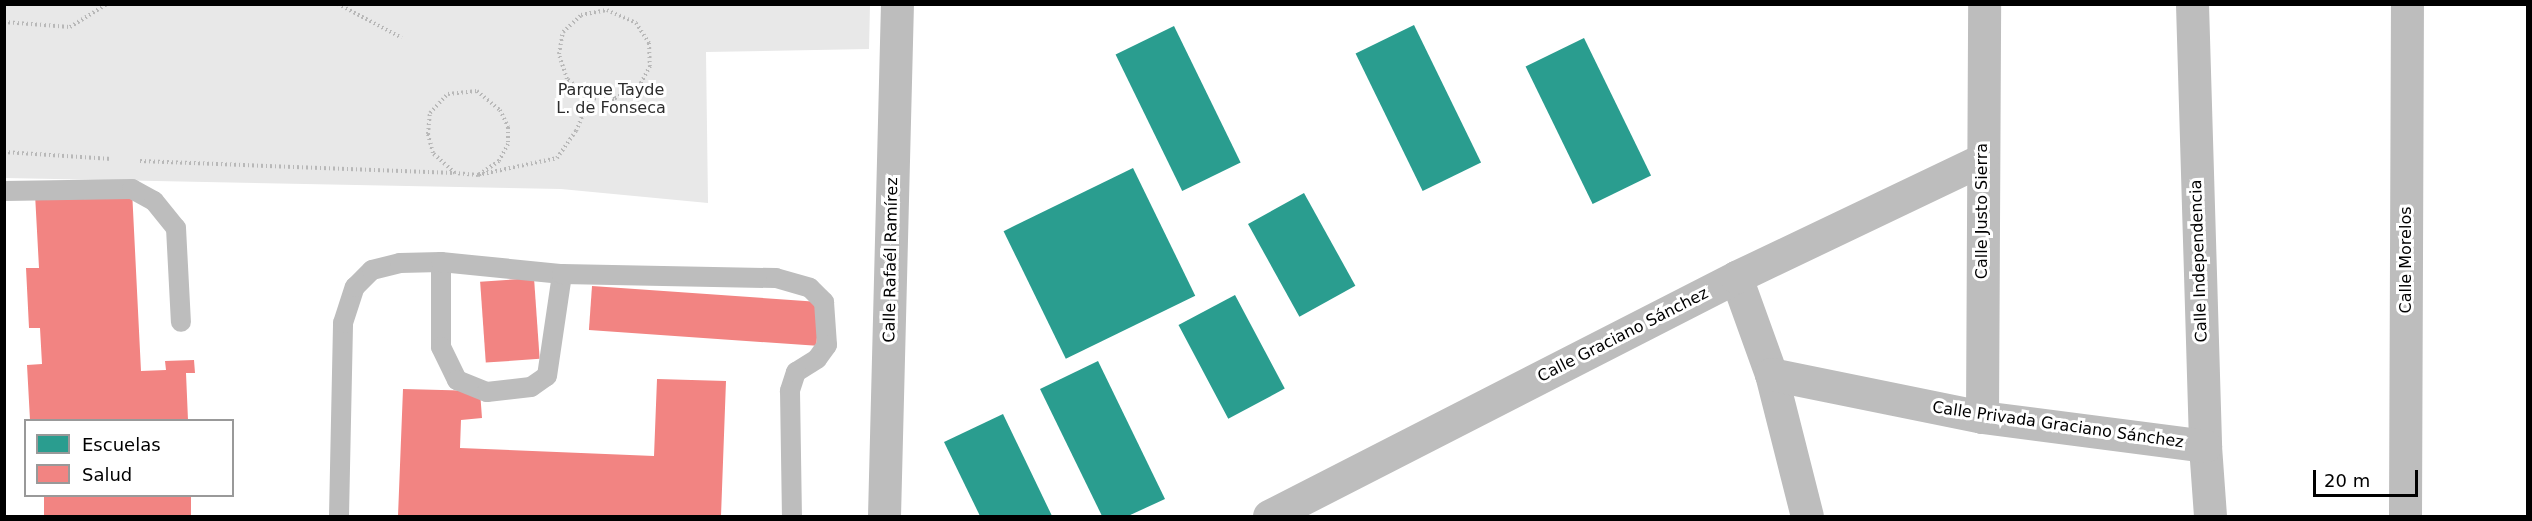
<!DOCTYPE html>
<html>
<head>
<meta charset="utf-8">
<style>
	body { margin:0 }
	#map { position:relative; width:2532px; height:521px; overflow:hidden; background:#fff; font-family:"DejaVu Sans",sans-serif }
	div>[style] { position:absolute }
	.green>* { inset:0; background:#e8e8e8 }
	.schools>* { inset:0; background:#2a9d8f; transform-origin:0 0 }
	.health>* { inset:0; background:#f28482; transform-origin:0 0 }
	.path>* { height:4px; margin-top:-2px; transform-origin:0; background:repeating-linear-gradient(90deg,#b8b8b8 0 1.5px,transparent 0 4.5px) }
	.service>* { height:20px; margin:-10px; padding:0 10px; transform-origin:10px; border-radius:10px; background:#bdbdbd }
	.minor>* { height:33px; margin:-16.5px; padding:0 16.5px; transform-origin:16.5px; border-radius:16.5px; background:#bdbdbd }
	span { translate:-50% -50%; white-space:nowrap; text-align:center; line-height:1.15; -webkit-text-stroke:6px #fff; paint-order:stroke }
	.park-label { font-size:16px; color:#2d2d2d }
	.street-label { font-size:16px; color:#000 }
	.frame { position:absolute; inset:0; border:6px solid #000; pointer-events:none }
	.legend { position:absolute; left:24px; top:419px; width:210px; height:78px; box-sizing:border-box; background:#fff; border:2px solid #999; margin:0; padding:8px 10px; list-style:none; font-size:18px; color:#000 }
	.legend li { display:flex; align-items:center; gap:12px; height:30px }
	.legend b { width:30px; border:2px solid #999 }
	.scale { position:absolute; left:2313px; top:470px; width:105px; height:27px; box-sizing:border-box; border:3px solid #000; border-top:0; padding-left:8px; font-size:18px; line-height:21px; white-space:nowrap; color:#000; -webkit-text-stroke:4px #fff; paint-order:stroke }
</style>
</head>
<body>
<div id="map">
	<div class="green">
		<i style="clip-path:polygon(5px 5px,870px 5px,869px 49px,706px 52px,708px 203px,561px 189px,5px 178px)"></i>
	</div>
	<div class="schools">
		<i style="left:1414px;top:25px;width:153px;height:65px;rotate:64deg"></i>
		<i style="left:1174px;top:26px;width:152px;height:65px;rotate:64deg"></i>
		<i style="left:1584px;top:38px;width:153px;height:65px;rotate:64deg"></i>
		<i style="left:1133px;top:168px;width:142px;height:144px;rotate:64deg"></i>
		<i style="left:1304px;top:193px;width:106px;height:64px;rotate:61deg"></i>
		<i style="left:1235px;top:295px;width:106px;height:64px;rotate:62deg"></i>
		<i style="clip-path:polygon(1098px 361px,1165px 499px,1128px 516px,1102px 516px,1040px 389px)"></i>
		<i style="clip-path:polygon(1003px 414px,1052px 516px,980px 516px,944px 442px)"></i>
	</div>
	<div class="health">
		<i style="clip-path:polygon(132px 190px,141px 371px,166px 370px,165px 361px,194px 360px,195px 373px,186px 373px,188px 420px,30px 420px,27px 365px,42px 364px,40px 328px,29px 328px,26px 268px,39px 268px,35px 194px)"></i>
		<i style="left:534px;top:278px;width:81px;height:54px;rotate:86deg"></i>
		<i style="left:592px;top:286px;width:228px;height:44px;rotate:4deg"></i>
		<i style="clip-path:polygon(657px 379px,726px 381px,721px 516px,398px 516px,403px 389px,480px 391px,482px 418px,461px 420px,460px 448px,654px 456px)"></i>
		<i style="left:44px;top:496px;width:147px;height:20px"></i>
	</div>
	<div class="path">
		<i style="left:338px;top:4px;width:72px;rotate:28deg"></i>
		<i style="left:4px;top:22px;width:66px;rotate:4.3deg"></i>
		<i style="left:70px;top:27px;width:44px;rotate:-31.9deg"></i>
		<i style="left:477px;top:91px;width:30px;rotate:40deg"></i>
		<i style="left:500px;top:110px;width:19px;rotate:65deg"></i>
		<i style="left:508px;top:127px;width:17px;rotate:90deg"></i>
		<i style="left:508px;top:144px;width:19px;rotate:118deg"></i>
		<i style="left:499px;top:161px;width:25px;rotate:146deg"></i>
		<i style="left:478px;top:175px;width:23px;rotate:-175deg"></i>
		<i style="left:455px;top:173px;width:30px;rotate:-138deg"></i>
		<i style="left:433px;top:153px;width:20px;rotate:-105deg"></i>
		<i style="left:428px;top:134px;width:21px;rotate:-85deg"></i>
		<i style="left:430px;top:113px;width:26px;rotate:-47deg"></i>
		<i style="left:448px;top:94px;width:29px;rotate:-6deg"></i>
		<i style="left:4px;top:152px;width:108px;rotate:3.7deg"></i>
		<i style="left:140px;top:161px;width:315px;rotate:2.2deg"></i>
		<i style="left:478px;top:175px;width:81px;rotate:-12.1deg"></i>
		<i style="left:557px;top:158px;width:33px;rotate:-55deg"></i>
		<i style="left:576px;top:131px;width:36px;rotate:-67deg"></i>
		<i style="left:590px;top:98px;width:30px;rotate:-140deg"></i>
		<i style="left:567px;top:79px;width:26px;rotate:-108deg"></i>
		<i style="left:559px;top:54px;width:22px;rotate:-80deg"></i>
		<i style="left:563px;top:32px;width:25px;rotate:-43deg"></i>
		<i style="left:581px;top:15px;width:26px;rotate:-11deg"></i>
		<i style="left:607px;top:10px;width:32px;rotate:24deg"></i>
		<i style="left:636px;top:23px;width:24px;rotate:57deg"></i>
		<i style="left:649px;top:43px;width:23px;rotate:88deg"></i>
		<i style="left:650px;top:66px;width:21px;rotate:118deg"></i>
		<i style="left:640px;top:85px;width:30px;rotate:152deg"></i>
		<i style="left:614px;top:99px;width:24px;rotate:-178deg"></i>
	</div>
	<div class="service">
		<i style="left:4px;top:191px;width:128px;rotate:-0.9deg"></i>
		<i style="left:132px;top:189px;width:25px;rotate:29deg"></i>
		<i style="left:154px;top:201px;width:35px;rotate:51deg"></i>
		<i style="left:176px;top:228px;width:94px;rotate:87deg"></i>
		<i style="left:441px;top:262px;width:85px;rotate:90deg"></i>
		<i style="left:441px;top:347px;width:37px;rotate:64deg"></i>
		<i style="left:457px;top:380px;width:32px;rotate:22deg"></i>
		<i style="left:487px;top:392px;width:44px;rotate:-6.5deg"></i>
		<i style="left:531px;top:387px;width:19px;rotate:-35deg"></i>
		<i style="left:547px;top:376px;width:103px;rotate:-81.6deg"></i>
		<i style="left:339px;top:516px;width:193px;rotate:-88.8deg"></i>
		<i style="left:343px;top:323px;width:38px;rotate:-72deg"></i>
		<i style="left:355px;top:287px;width:24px;rotate:-45deg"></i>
		<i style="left:372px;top:270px;width:29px;rotate:-14deg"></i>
		<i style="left:400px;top:263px;width:41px;rotate:-1.4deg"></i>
		<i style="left:441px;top:262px;width:122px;rotate:5.7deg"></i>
		<i style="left:562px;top:274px;width:214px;rotate:1.1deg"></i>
		<i style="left:776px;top:278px;width:35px;rotate:16deg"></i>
		<i style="left:810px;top:288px;width:20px;rotate:45deg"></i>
		<i style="left:824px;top:302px;width:43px;rotate:86deg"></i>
		<i style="left:827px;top:345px;width:17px;rotate:126deg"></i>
		<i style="left:817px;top:359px;width:25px;rotate:148deg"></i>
		<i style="left:796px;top:372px;width:20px;rotate:108deg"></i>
		<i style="left:790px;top:391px;width:125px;rotate:89.1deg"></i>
	</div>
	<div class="minor">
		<i style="left:2192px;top:4px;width:442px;rotate:88.3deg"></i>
		<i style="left:2205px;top:446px;width:70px;rotate:85.9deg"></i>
		<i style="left:1736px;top:277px;width:103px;rotate:70.2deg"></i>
		<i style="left:1771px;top:374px;width:146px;rotate:75.8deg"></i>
		<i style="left:1771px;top:374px;width:215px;rotate:11.5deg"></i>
		<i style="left:1982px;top:417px;width:225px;rotate:7.4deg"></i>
		<i style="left:1982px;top:417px;width:413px;rotate:-89.7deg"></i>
		<i style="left:884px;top:516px;width:512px;rotate:-88.55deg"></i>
		<i style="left:1269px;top:516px;width:525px;rotate:-27.1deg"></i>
		<i style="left:1736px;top:277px;width:272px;rotate:-25.5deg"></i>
		<i style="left:2405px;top:516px;width:512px;rotate:-89.78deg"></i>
	</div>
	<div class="park-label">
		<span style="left:611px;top:99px">Parque Tayde<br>L. de Fonseca</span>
	</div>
	<div class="street-label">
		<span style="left:1982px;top:211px;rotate:-90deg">Calle Justo Sierra</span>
		<span style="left:891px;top:260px;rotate:-89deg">Calle Rafaél Ramírez</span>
		<span style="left:2406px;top:260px;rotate:-90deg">Calle Morelos</span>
		<span style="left:2199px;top:261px;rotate:-92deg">Calle Independencia</span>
		<span style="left:1623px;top:335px;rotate:-27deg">Calle Graciano Sánchez</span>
		<span style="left:2058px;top:425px;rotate:8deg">Calle Privada Graciano Sánchez</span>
	</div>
	<div class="frame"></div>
	<ul class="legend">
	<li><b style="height:16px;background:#2a9d8f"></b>Escuelas</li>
	<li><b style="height:16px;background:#f28482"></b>Salud</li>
	</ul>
	<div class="scale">20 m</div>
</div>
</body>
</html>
